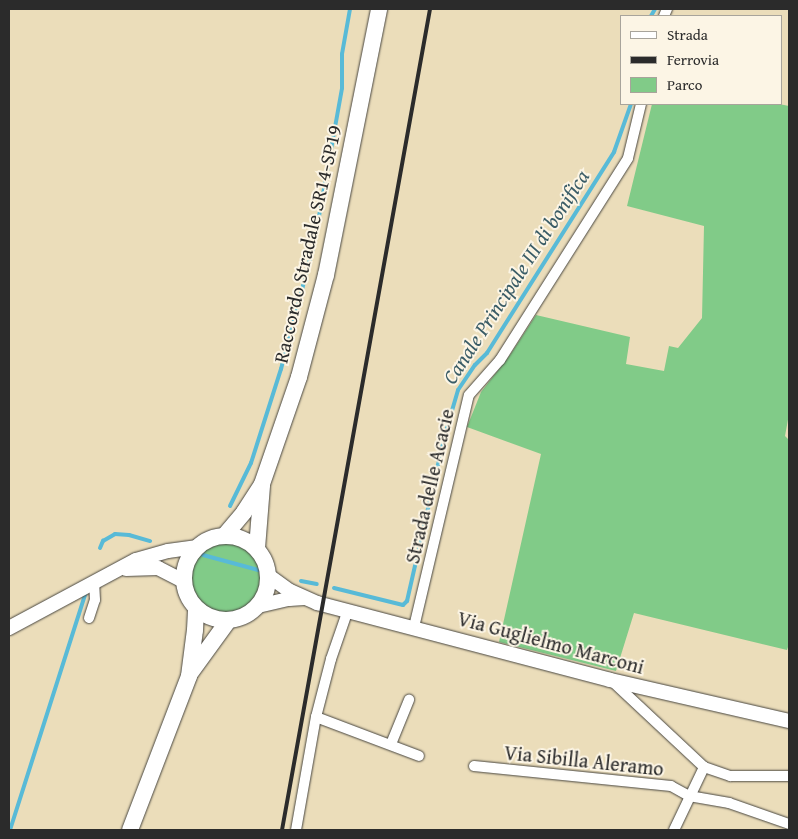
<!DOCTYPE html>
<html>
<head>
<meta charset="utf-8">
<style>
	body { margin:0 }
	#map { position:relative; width:798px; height:839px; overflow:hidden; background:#ebddba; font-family:"Gentium Book Plus",serif }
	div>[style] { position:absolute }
	.green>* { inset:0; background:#81cb88 }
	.round { border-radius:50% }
	.stream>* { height:4px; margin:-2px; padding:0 2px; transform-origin:2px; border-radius:2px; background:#58bad7 }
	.roads { filter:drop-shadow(0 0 1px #484640) drop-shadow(0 0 1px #484640) }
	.minor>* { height:10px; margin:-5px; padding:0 5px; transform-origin:5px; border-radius:5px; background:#fff }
	.tertiary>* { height:14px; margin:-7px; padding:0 7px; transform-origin:7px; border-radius:7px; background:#fff }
	.primary>* { height:16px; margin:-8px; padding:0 8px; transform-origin:8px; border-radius:8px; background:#fff }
	.primary>.ring { margin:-8px; padding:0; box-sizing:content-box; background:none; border:16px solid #fff; border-radius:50% }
	.rail>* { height:4px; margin:-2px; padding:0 2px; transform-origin:2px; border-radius:2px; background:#2b2b2b }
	span { translate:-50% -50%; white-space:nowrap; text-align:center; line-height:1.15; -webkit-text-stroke:4px #fcf5e5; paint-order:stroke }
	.street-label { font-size:20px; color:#2b2b2b }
	.water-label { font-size:21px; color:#3b5d67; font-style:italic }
	.frame { position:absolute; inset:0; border:10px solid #2b2b2b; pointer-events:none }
	.legend { position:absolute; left:620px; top:15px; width:162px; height:90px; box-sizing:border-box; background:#fcf5e5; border:1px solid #a8a49b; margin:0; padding:6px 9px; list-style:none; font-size:15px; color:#2b2b2b }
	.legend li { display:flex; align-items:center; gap:10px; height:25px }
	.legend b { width:25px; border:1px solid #a8a49b }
</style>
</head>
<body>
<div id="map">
	<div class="green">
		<i style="clip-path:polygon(652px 104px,779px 104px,789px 106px,789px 414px,785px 436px,789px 440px,789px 644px,787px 650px,634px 613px,616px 671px,499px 642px,541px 454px,467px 427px,481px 392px,510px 355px,536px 315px,630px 337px,626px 364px,664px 371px,669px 346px,678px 348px,702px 318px,704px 226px,627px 206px)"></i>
		<i class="round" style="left:190px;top:543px;width:70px;height:70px"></i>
	</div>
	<div class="stream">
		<i style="left:651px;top:16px;width:8px;rotate:-60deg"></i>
		<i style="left:230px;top:506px;width:48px;rotate:-64deg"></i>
		<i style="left:251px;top:463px;width:99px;rotate:-72.3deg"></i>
		<i style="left:281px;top:369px;width:129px;rotate:-75.2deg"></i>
		<i style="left:314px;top:244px;width:158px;rotate:-79.8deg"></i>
		<i style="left:342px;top:88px;width:34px;rotate:-90deg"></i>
		<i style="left:342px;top:54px;width:46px;rotate:-79.9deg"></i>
		<i style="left:100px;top:548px;width:8px;rotate:-67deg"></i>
		<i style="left:103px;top:541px;width:14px;rotate:-30deg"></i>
		<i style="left:115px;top:534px;width:14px;rotate:4deg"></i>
		<i style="left:129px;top:535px;width:22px;rotate:16deg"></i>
		<i style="left:203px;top:555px;width:61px;rotate:15.2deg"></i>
		<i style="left:301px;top:581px;width:16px;rotate:11deg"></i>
		<i style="left:334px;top:588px;width:71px;rotate:13.8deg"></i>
		<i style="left:403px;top:605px;width:6px;rotate:-45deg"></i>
		<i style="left:407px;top:601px;width:167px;rotate:-77.2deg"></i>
		<i style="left:444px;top:438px;width:50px;rotate:-73.7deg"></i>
		<i style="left:458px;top:390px;width:30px;rotate:-56deg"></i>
		<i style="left:475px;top:365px;width:17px;rotate:-45deg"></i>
		<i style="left:487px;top:353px;width:238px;rotate:-57.7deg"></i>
		<i style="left:614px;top:152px;width:51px;rotate:-70.5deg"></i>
		<i style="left:10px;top:830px;width:247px;rotate:-72.3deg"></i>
	</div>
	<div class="roads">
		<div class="minor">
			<i style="left:664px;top:16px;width:8px;rotate:-67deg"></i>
			<i style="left:89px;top:618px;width:19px;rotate:-72deg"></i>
			<i style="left:95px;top:600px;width:19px;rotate:-93deg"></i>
			<i style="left:414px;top:627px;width:238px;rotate:-76.7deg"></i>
			<i style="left:469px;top:395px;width:47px;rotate:-48.5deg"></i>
			<i style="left:500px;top:360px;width:239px;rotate:-57.6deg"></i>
			<i style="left:628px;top:158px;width:56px;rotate:-76.5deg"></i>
			<i style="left:611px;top:680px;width:127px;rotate:43.1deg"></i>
			<i style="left:704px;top:767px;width:28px;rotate:19deg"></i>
			<i style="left:730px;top:776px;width:59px"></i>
			<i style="left:316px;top:717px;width:110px;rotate:20.7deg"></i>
			<i style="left:391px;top:744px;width:48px;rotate:-67.8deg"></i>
			<i style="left:474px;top:766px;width:198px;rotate:5.8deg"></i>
			<i style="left:671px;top:786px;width:21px;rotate:29deg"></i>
			<i style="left:689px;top:796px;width:41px;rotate:9.9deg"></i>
			<i style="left:729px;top:803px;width:64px;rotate:19.3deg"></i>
			<i style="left:296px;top:830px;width:115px;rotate:-80deg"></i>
			<i style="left:316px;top:717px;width:60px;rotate:-75.5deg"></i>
			<i style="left:331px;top:659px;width:52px;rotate:-70.9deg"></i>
			<i style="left:674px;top:830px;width:70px;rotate:-64.5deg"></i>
		</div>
		<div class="tertiary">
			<i style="left:126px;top:569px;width:32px;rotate:-2deg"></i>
			<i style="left:158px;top:568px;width:29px;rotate:27deg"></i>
			<i style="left:269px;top:576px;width:26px;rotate:36deg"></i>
			<i style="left:290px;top:591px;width:30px;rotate:24deg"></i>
			<i style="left:317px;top:603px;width:303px;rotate:14.7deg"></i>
			<i style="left:610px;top:680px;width:184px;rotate:12.9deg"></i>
			<i style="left:258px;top:606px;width:32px;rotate:-13deg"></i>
			<i style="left:289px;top:599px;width:15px;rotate:-4deg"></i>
			<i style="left:9px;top:628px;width:144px;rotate:-28.2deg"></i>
			<i style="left:136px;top:560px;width:33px;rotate:-16deg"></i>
			<i style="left:168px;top:551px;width:28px;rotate:-8deg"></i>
		</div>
		<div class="primary">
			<i style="left:225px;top:535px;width:30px;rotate:-50deg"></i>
			<i style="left:244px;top:512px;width:33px;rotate:-57deg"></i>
			<i style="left:262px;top:484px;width:113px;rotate:-70.9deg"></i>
			<i style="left:299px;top:377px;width:106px;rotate:-75.2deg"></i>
			<i style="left:326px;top:275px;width:271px;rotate:-78.7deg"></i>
			<i class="ring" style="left:184px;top:536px;width:68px;height:68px"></i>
			<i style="left:257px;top:548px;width:62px;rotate:-85.4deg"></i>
			<i style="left:191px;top:672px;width:63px;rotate:-54deg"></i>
			<i style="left:130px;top:830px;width:165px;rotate:-69deg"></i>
			<i style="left:189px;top:676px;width:46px;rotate:-82.6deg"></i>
			<i style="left:195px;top:630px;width:22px;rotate:-87deg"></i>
		</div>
	</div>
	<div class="rail">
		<i style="left:282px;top:830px;width:834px;rotate:-79.78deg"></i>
	</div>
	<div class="street-label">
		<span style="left:307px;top:244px;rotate:-77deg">Raccordo Stradale SR14-SP19</span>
		<span style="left:429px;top:486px;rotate:-77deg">Strada delle Acacie</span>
		<span style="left:551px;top:642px;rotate:15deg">Via Guglielmo Marconi</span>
		<span style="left:584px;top:760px;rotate:6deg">Via Sibilla Aleramo</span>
	</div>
	<div class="water-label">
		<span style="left:516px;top:277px;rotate:-57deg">Canale Principale III di bonifica</span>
	</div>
	<div class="frame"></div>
	<ul class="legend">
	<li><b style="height:6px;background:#fff"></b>Strada</li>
	<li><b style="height:6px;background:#2b2b2b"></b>Ferrovia</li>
	<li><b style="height:14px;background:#81cb88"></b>Parco</li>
	</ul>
</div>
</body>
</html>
